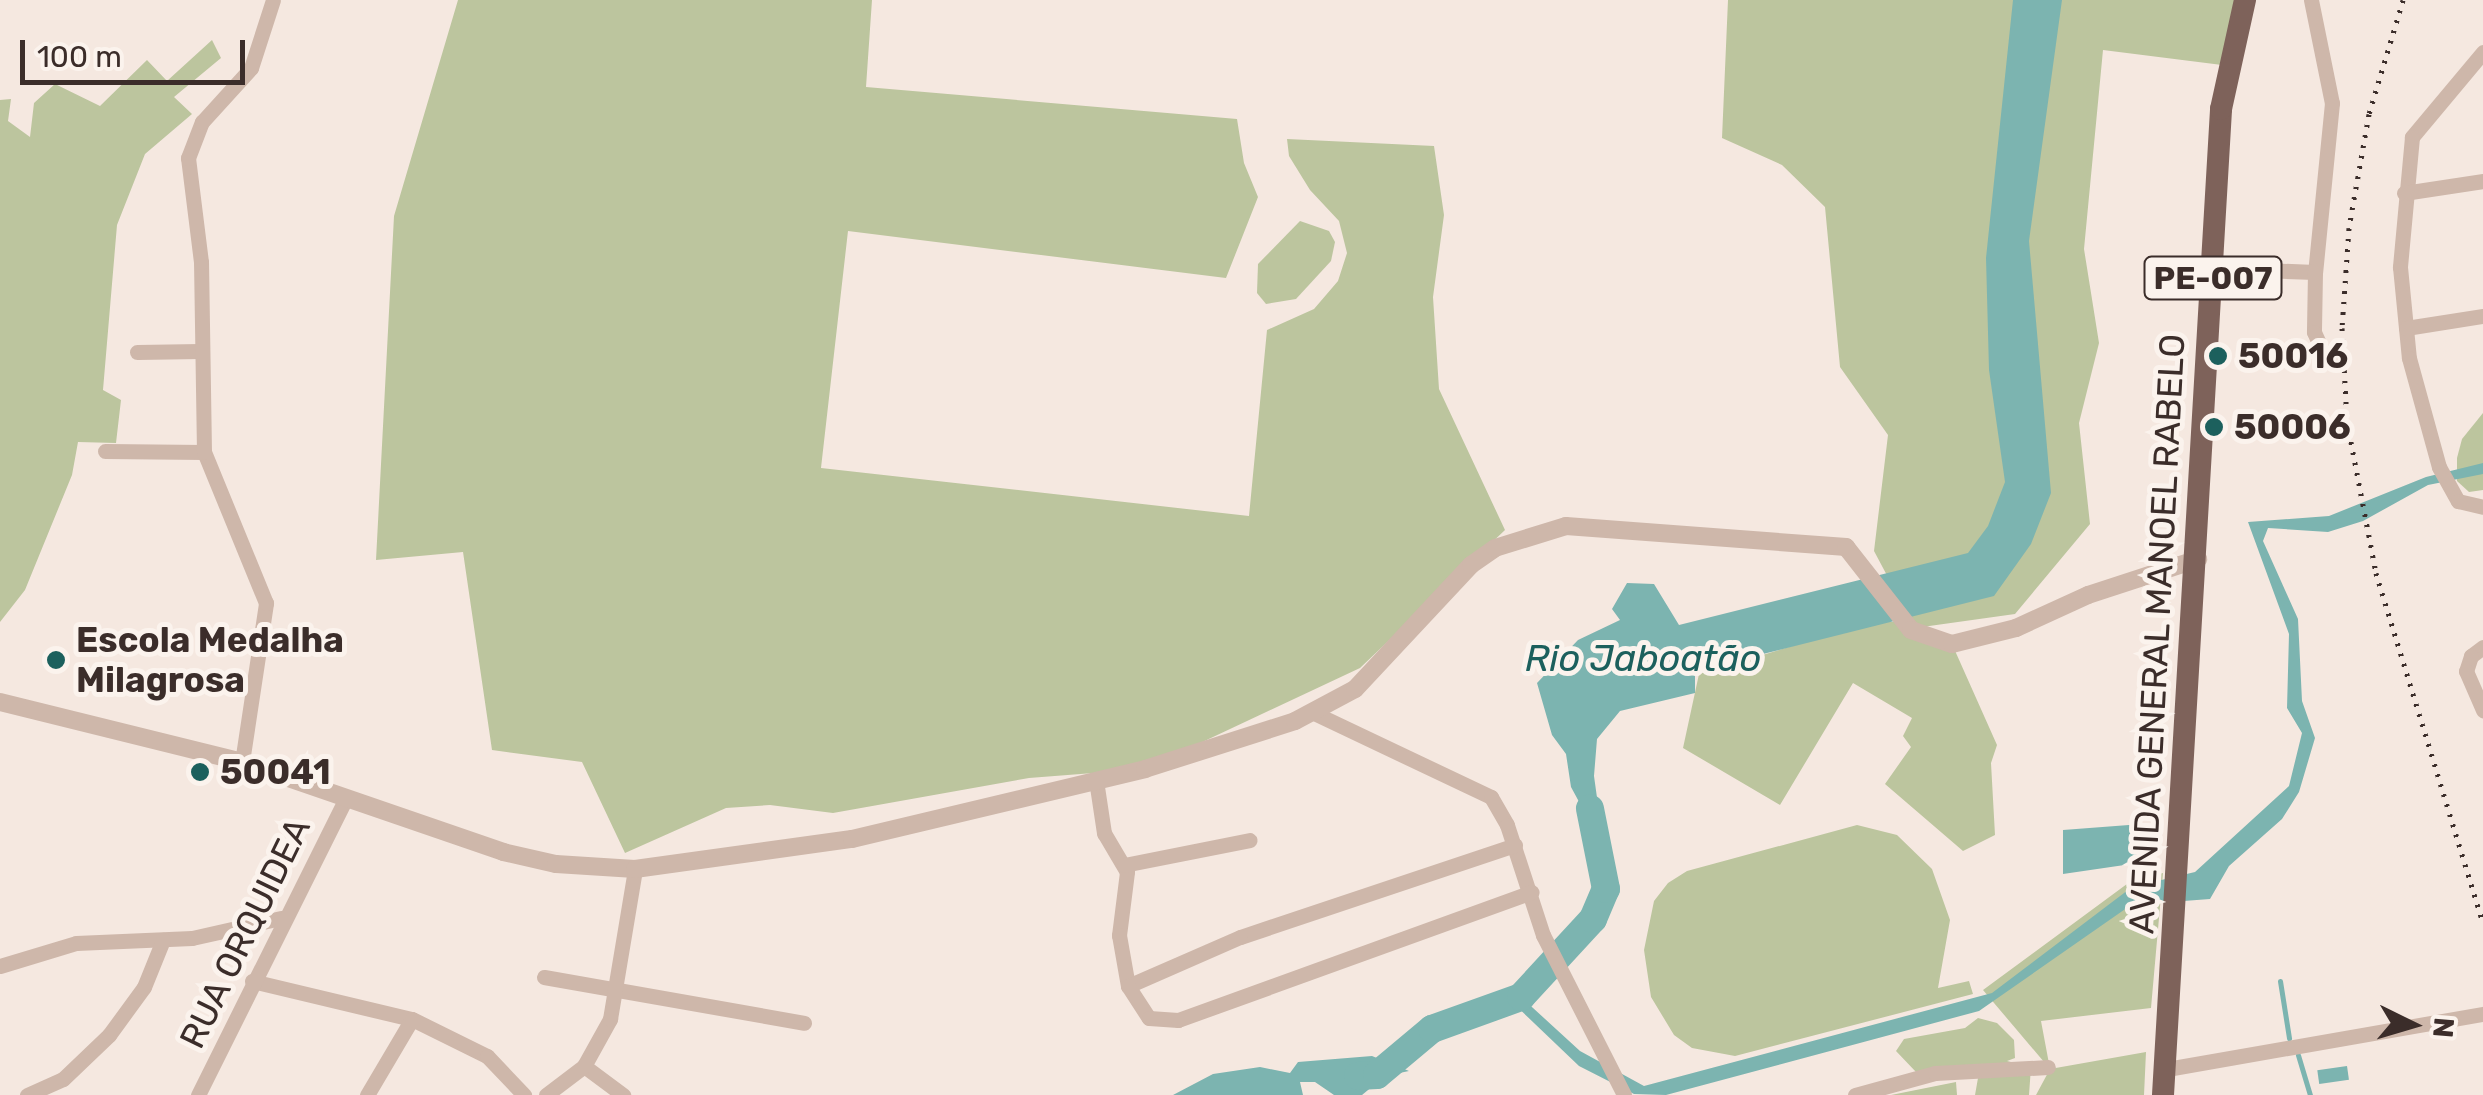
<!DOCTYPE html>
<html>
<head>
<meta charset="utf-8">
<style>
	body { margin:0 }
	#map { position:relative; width:2483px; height:1095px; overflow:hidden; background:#f5e8e0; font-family:Rubik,sans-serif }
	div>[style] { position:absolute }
	.green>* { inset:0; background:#bcc59e }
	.water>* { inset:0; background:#7cb4b0; transform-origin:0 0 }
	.stream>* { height:5px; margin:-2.5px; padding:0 2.5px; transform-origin:2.5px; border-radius:2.5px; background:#7cb4b0 }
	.river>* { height:28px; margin:-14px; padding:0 14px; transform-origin:14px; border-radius:14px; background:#7cb4b0 }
	.minor>* { height:15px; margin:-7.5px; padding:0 7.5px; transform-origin:7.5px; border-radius:7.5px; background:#ceb7aa }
	.tertiary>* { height:18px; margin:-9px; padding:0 9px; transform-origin:9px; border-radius:9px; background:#ceb7aa }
	.primary>* { height:22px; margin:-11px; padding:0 11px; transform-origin:11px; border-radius:11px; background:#7e625a }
	.rail>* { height:5px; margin-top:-2.5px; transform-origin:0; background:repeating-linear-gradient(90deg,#3b2d2a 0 2.5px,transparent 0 10.5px) }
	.dots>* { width:28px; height:28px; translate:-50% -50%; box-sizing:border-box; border:5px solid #fbf3ed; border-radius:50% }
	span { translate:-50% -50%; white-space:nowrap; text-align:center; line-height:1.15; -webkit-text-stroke:10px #fbf3ed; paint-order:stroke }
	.shield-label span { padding:2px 8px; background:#fbf3ed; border:2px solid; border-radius:8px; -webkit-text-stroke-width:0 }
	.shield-label { font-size:32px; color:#3b2d2a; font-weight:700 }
	.poi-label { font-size:35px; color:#3b2d2a; font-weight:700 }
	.left { translate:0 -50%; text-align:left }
	.street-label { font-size:35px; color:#3b2d2a }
	.water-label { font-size:38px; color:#1c605d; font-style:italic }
	.north { position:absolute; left:2363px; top:975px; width:100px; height:100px; -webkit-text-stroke:8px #fbf3ed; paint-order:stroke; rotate:95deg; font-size:28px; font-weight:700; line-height:40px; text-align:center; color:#3b2d2a }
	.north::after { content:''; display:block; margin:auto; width:35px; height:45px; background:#3b2d2a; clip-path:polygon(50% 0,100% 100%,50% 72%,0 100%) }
	.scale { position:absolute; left:20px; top:40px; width:225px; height:45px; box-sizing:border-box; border:5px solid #3b2d2a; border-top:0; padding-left:12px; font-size:30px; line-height:35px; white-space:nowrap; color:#3b2d2a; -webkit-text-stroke:8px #fbf3ed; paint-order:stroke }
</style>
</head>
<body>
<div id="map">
	<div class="green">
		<i style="clip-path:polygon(458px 0,872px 0,866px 87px,1237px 119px,1244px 163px,1258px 197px,1226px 278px,848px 231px,821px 468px,1249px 516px,1267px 330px,1314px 309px,1338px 281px,1347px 253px,1339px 221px,1310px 190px,1289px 156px,1287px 139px,1434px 146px,1444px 215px,1433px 297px,1439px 389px,1505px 530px,1360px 668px,1145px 769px,1029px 778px,833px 813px,770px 805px,726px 808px,625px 853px,582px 762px,492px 750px,463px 552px,376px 560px,394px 216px)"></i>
		<i style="clip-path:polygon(1728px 0,2238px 0,2222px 65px,2103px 50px,2084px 249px,2099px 343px,2079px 423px,2090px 524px,2015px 614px,1915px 628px,1874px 551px,1888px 435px,1840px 367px,1825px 207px,1782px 165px,1722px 138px)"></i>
		<i style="clip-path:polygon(212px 40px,221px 58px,174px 97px,192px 114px,145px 154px,117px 225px,103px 390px,121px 400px,116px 443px,78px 442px,72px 475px,25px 590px,0 622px,0 100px,11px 99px,8px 121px,30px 137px,34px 103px,55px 84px,100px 106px,147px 60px,167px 81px)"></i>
		<i style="clip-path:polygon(1300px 221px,1329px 231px,1335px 242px,1331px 261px,1296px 299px,1266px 304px,1257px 293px,1258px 264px)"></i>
		<i style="clip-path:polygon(2483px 413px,2483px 490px,2469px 492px,2457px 481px,2457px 458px,2462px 439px)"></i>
		<i style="clip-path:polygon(1872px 622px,1903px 622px,1952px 644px,1997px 745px,1991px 763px,1995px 835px,1963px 851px,1885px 784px,1911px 747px,1903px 736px,1912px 718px,1853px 683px,1780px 805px,1683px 748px,1699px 674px)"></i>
		<i style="clip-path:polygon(1857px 825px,1897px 835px,1932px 869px,1950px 920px,1938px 988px,1969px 981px,1973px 994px,1735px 1056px,1692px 1048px,1674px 1035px,1651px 997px,1644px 950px,1654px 901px,1668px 883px,1687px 871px)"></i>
		<i style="clip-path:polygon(2163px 873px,2151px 1008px,2041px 1021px,2050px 1069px,2146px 1052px,2144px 1095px,2036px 1095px,2050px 1069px,1983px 990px,2131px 881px)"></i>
		<i style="clip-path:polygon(1978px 1018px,1997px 1023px,2014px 1040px,2015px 1058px,2007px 1061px,2031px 1067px,2029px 1095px,1975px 1095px,1978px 1078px,1916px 1072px,1896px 1051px,1904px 1039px,1965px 1028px)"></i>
		<i style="clip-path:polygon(1956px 1082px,1957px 1095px,1891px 1095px)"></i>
	</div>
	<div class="water">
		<i style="clip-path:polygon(2013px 0,2062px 0,2029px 241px,2051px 493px,2031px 544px,1994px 596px,1695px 671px,1695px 693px,1620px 711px,1597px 739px,1594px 776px,1604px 848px,1571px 787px,1566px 754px,1552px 735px,1537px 683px,1578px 640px,1620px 620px,1612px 609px,1627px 583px,1654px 584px,1679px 625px,1968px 553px,1988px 526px,2005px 482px,1989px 370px,1986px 258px)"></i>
		<i style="clip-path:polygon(2483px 463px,2483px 474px,2428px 485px,2363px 521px,2328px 532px,2268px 528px,2263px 541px,2298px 619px,2302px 701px,2315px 738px,2299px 792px,2282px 819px,2229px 866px,2210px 899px,2131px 905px,1979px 1011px,1666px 1095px,1634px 1094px,1579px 1066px,1512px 1002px,1521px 997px,1580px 1051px,1644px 1086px,1992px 993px,2132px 887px,2195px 872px,2289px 786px,2302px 733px,2287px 708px,2289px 634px,2248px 522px,2329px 516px,2426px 477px)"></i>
		<i style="clip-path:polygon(2142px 824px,2145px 862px,2063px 874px,2063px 830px)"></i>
		<i style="clip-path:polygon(1372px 1056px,1409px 1071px,1385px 1076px,1362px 1095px,1334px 1095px,1315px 1082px,1300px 1082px,1303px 1095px,1173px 1095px,1213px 1074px,1260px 1067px,1290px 1073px,1298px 1062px)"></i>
		<i style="left:2347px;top:1066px;width:14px;height:30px;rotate:82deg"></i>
	</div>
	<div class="stream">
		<i style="left:2280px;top:981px;width:58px;rotate:81deg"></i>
		<i style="left:2298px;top:1055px;width:42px;rotate:73.3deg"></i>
	</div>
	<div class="river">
		<i style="left:1358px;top:1076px;width:19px;rotate:-3deg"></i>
		<i style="left:1377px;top:1075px;width:72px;rotate:-39.9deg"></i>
		<i style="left:1432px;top:1029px;width:95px;rotate:-19.8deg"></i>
		<i style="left:1521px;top:997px;width:106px;rotate:-47.3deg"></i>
		<i style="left:1593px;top:919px;width:33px;rotate:-67deg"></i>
		<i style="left:1606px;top:889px;width:82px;rotate:-101.3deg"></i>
	</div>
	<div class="minor">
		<i style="left:2311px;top:0;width:105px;rotate:78.5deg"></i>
		<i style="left:2332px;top:103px;width:170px;rotate:95.7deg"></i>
		<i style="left:2483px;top:52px;width:111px;rotate:129.9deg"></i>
		<i style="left:2412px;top:137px;width:131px;rotate:95.3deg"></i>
		<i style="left:2400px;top:267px;width:91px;rotate:84.4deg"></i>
		<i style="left:2409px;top:358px;width:113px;rotate:74.6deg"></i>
		<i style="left:2439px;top:467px;width:39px;rotate:61deg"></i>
		<i style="left:2458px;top:501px;width:26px;rotate:13deg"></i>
		<i style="left:2404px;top:193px;width:80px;rotate:-8.6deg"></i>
		<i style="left:2214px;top:268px;width:101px;rotate:2.3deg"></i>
		<i style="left:2315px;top:272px;width:60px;rotate:91deg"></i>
		<i style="left:2314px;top:332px;width:30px;rotate:66deg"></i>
		<i style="left:2406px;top:328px;width:78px;rotate:-8.9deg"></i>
		<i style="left:137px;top:352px;width:63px;rotate:-0.9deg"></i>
		<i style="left:105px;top:451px;width:99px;rotate:0.6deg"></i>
		<i style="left:2483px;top:647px;width:15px;rotate:143deg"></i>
		<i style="left:2471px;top:656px;width:16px;rotate:108deg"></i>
		<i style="left:2466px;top:671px;width:43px;rotate:66.4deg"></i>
		<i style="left:1314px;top:713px;width:196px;rotate:25.4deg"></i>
		<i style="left:1491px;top:797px;width:32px;rotate:60deg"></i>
		<i style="left:1507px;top:825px;width:116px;rotate:71.9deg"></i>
		<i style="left:1543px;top:935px;width:179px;rotate:63.1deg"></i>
		<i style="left:242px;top:762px;width:161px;rotate:-81.4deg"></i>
		<i style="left:266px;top:603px;width:163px;rotate:-112.3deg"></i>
		<i style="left:204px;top:452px;width:190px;rotate:-90.9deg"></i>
		<i style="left:201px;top:262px;width:105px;rotate:-97.1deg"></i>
		<i style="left:188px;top:158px;width:39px;rotate:-69deg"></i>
		<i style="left:202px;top:122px;width:73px;rotate:-47.8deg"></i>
		<i style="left:251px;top:68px;width:71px;rotate:-72.1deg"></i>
		<i style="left:1096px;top:780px;width:54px;rotate:81.4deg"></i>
		<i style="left:1104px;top:833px;width:45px;rotate:59.5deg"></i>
		<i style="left:1127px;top:872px;width:64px;rotate:97.2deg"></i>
		<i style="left:1119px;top:935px;width:52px;rotate:80deg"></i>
		<i style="left:1515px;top:845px;width:290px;rotate:161.5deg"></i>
		<i style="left:1240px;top:937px;width:122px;rotate:156.4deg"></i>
		<i style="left:1128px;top:986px;width:38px;rotate:57deg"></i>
		<i style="left:1149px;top:1018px;width:29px;rotate:4deg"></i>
		<i style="left:1178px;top:1020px;width:376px;rotate:-19.9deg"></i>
		<i style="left:1124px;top:865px;width:128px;rotate:-11.2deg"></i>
		<i style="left:0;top:966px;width:79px;rotate:-16.8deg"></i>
		<i style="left:76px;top:943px;width:116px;rotate:-2.5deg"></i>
		<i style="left:192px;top:938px;width:91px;rotate:-12.7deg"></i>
		<i style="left:544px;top:977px;width:264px;rotate:10deg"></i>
		<i style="left:252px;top:981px;width:164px;rotate:13.4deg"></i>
		<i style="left:584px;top:1066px;width:49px;rotate:36.6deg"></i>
		<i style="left:2167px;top:1069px;width:321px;rotate:-9.9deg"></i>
		<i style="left:27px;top:1095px;width:39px;rotate:-24deg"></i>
		<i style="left:63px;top:1079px;width:64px;rotate:-43.7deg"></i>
		<i style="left:109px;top:1035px;width:59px;rotate:-53.9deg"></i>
		<i style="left:144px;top:987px;width:51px;rotate:-68deg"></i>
		<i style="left:198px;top:1095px;width:332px;rotate:-63.5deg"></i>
		<i style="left:367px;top:1095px;width:88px;rotate:-59.4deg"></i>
		<i style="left:412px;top:1019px;width:84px;rotate:26.3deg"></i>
		<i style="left:487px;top:1056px;width:54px;rotate:46.5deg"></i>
		<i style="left:546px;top:1095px;width:48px;rotate:-37.3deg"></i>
		<i style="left:584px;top:1066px;width:54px;rotate:-61deg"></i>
		<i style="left:610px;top:1019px;width:152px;rotate:-80.5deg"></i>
		<i style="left:1855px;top:1095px;width:83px;rotate:-15.4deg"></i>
		<i style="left:1935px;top:1073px;width:113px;rotate:-3deg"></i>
	</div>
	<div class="tertiary">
		<i style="left:0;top:702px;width:249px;rotate:13.9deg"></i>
		<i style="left:242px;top:762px;width:276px;rotate:19deg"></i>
		<i style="left:503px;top:852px;width:54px;rotate:12.8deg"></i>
		<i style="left:556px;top:864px;width:79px;rotate:3.6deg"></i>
		<i style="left:635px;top:869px;width:219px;rotate:-7.9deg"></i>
		<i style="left:852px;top:839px;width:301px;rotate:-13.4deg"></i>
		<i style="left:1145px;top:769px;width:157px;rotate:-17.7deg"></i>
		<i style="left:1295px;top:721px;width:68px;rotate:-28.1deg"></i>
		<i style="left:1355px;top:689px;width:170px;rotate:-46.9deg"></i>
		<i style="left:1471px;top:565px;width:29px;rotate:-35deg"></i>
		<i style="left:1495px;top:548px;width:74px;rotate:-17.2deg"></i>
		<i style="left:1566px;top:526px;width:281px;rotate:4.3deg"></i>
		<i style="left:1846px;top:547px;width:105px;rotate:51.9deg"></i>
		<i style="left:1911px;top:630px;width:43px;rotate:18.9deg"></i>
		<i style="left:1952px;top:644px;width:66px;rotate:-14deg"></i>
		<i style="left:2016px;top:628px;width:79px;rotate:-24.6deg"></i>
		<i style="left:2088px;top:595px;width:116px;rotate:-18.1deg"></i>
	</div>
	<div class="primary">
		<i style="left:2163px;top:1095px;width:988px;rotate:-86.63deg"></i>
		<i style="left:2221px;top:109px;width:112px;rotate:-77.6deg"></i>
	</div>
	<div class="rail">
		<i style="left:2403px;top:0;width:119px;rotate:106.6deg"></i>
		<i style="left:2369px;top:114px;width:116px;rotate:100deg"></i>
		<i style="left:2349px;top:228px;width:100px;rotate:94deg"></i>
		<i style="left:2342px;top:328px;width:93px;rotate:86.9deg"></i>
		<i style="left:2347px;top:421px;width:155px;rotate:79.2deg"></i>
		<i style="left:2376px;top:573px;width:367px;rotate:73deg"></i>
	</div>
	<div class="dots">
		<i style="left:2218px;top:356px;background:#1c605d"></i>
		<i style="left:2214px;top:427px;background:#1c605d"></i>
		<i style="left:56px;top:660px;background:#1c605d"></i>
		<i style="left:200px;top:772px;background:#1c605d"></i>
	</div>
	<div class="shield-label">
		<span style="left:2213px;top:278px">PE-007</span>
	</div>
	<div class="poi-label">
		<span class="left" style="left:2238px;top:356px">50016</span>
		<span class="left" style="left:2234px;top:427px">50006</span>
		<span class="left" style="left:76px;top:660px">Escola Medalha<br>Milagrosa</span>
		<span class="left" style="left:220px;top:772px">50041</span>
	</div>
	<div class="street-label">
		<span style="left:2157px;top:634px;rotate:-87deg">AVENIDA GENERAL MANOEL RABELO</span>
		<span style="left:245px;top:933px;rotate:-64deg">RUA ORQUIDEA</span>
	</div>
	<div class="water-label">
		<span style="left:1643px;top:659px">Rio Jaboatão</span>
	</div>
	<div class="north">N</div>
	<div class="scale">100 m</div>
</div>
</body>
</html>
